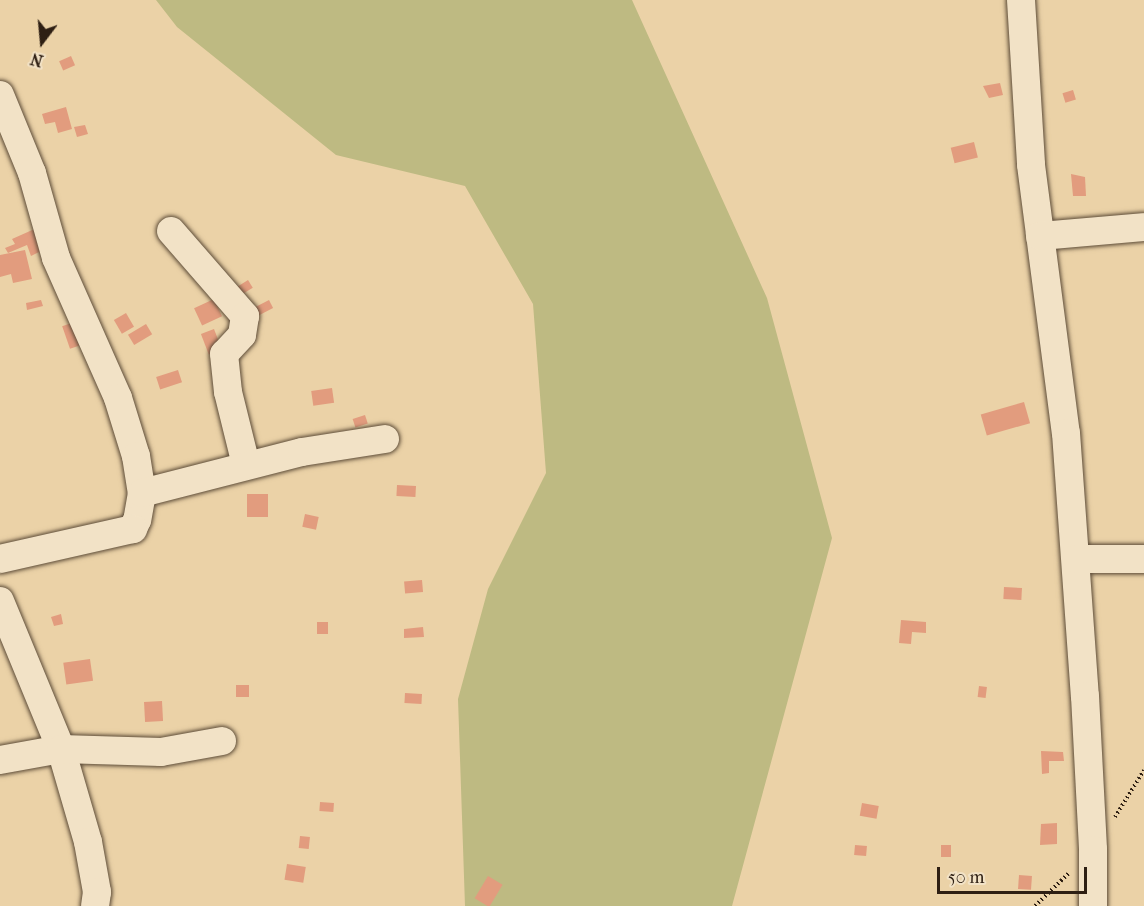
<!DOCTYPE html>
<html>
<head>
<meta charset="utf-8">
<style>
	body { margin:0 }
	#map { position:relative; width:1144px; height:906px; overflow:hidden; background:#ebd2a7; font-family:"IM FELL French Canon",serif }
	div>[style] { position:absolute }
	.green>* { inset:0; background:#beba82 }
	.building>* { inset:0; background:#e29c7e; transform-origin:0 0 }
	.path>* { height:4px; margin-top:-2px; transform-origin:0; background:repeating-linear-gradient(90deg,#2e1f13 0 1.5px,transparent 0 4.5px) }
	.roads { filter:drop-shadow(0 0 2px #5d4c38) drop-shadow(0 0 2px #5d4c38) }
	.minor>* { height:28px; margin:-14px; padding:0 14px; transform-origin:14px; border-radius:14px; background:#f2e2c6 }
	span { translate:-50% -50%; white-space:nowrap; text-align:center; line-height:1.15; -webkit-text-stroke:5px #f2e2c6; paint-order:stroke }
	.north { position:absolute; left:12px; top:12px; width:60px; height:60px; -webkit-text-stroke:4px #f2e2c6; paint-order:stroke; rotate:196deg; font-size:16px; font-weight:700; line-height:24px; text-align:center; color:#2e1f13 }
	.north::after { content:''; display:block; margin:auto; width:21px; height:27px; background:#2e1f13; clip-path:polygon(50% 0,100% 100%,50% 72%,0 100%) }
	.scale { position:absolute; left:937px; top:867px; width:150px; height:27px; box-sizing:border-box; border:3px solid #2e1f13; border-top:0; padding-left:8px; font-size:18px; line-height:21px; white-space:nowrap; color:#2e1f13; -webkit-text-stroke:4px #f2e2c6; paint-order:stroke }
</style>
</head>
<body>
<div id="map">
	<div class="green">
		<i style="clip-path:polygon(156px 0,632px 0,767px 298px,832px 538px,732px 906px,465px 906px,458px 699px,488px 589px,546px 473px,533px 304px,465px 186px,336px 155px,177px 27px)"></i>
	</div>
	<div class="building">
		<i style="left:71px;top:56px;width:10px;height:13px;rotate:66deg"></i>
		<i style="clip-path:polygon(1000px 83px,1003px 95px,989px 98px,983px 86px)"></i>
		<i style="left:1073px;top:90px;width:10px;height:11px;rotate:73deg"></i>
		<i style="clip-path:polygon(66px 107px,72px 129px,58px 133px,55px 122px,45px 124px,42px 114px)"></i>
		<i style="clip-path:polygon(85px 125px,88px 134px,77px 137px,74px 127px)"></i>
		<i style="left:974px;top:142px;width:16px;height:24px;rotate:76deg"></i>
		<i style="clip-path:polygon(1071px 174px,1085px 177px,1086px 196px,1073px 196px)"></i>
		<i style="clip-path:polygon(39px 227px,49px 247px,31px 256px,27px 245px,8px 253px,5px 248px,15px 244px,12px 239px)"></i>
		<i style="clip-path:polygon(25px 250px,32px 279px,13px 283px,11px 274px,0 277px,0 255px)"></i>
		<i style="left:248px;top:280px;width:9px;height:13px;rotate:58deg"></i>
		<i style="left:214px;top:299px;width:19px;height:22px;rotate:65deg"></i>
		<i style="clip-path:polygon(41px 300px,43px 306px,27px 310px,26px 303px)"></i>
		<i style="left:269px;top:300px;width:9px;height:19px;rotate:63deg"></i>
		<i style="left:126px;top:313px;width:16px;height:14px;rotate:60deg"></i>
		<i style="left:83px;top:319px;width:24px;height:22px;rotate:71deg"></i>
		<i style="left:146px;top:324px;width:12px;height:21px;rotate:59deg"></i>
		<i style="left:214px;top:329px;width:22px;height:14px;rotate:69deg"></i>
		<i style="left:178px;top:370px;width:13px;height:23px;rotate:72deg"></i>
		<i style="left:332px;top:388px;width:15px;height:21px;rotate:82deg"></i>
		<i style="left:1024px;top:402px;width:22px;height:45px;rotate:74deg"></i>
		<i style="left:365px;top:415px;width:9px;height:13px;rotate:72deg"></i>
		<i style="left:397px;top:485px;width:19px;height:11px;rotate:3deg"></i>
		<i style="left:247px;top:494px;width:21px;height:23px"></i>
		<i style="left:305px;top:514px;width:14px;height:13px;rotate:12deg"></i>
		<i style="left:422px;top:580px;width:12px;height:18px;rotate:85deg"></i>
		<i style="left:1004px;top:587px;width:18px;height:12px;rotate:3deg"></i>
		<i style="clip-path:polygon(61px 614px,63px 624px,54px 626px,51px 617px)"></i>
		<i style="clip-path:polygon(901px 620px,926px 622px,926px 633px,912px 632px,911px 644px,899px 643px)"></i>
		<i style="left:328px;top:622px;width:12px;height:11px;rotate:90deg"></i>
		<i style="clip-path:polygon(423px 627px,424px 637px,404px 638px,404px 629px)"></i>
		<i style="left:90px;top:659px;width:22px;height:27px;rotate:82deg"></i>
		<i style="left:236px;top:685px;width:13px;height:12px"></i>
		<i style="left:979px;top:686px;width:8px;height:11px;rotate:7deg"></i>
		<i style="left:405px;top:693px;width:17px;height:10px;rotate:3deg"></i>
		<i style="left:162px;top:701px;width:20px;height:18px;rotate:87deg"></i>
		<i style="clip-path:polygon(1041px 751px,1063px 752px,1064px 761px,1049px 761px,1049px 773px,1042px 774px)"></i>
		<i style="left:320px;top:802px;width:14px;height:9px;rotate:4deg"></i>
		<i style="left:862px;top:803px;width:17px;height:13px;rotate:10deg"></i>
		<i style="clip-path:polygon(1057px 823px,1057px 844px,1040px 845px,1041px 824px)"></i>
		<i style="left:300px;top:836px;width:10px;height:12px;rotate:6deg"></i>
		<i style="left:855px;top:845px;width:12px;height:10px;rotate:5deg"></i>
		<i style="left:941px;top:845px;width:10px;height:12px"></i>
		<i style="left:287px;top:864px;width:19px;height:16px;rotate:9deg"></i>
		<i style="left:1019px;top:875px;width:13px;height:14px;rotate:4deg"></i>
		<i style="left:488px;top:876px;width:17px;height:26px;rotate:31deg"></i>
	</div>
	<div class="path">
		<i style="left:1115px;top:817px;width:55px;rotate:-58.3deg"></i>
		<i style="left:1035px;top:906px;width:47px;rotate:-44.1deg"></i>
	</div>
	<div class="roads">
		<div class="minor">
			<i style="left:1021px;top:0;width:165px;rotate:86.5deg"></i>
			<i style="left:1031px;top:165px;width:270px;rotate:82.6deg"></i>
			<i style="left:1066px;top:433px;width:264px;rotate:85.9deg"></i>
			<i style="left:1085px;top:696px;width:154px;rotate:87deg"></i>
			<i style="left:1093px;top:850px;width:56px;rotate:90deg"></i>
			<i style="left:0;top:95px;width:84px;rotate:67.7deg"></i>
			<i style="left:32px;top:173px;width:88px;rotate:74.2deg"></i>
			<i style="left:56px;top:258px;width:153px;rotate:66.1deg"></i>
			<i style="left:118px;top:398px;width:61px;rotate:72.8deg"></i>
			<i style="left:136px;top:456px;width:37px;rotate:81deg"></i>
			<i style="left:142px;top:493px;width:27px;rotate:100deg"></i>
			<i style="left:137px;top:520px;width:10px;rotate:114deg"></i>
			<i style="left:133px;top:529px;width:136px;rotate:167.3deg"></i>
			<i style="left:171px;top:231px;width:113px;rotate:49deg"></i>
			<i style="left:245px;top:316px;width:19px;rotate:99deg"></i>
			<i style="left:242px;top:335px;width:26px;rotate:133deg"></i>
			<i style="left:224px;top:354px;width:38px;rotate:84deg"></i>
			<i style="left:228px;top:392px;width:75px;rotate:76.1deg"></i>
			<i style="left:1040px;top:236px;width:104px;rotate:-4.9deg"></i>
			<i style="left:142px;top:493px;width:165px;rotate:-14.4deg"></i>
			<i style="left:302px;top:452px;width:84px;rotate:-8.9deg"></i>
			<i style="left:1076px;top:559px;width:68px"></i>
			<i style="left:0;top:601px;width:160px;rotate:67.6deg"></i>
			<i style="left:61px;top:749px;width:97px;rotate:73.8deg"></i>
			<i style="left:88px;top:842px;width:51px;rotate:79.8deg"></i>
			<i style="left:97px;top:892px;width:14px;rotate:98deg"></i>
			<i style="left:0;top:760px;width:62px;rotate:-10.2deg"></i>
			<i style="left:61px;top:749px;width:100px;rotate:1.7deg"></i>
			<i style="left:161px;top:752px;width:62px;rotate:-10.2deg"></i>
		</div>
	</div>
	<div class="north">N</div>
	<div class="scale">50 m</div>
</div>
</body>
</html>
